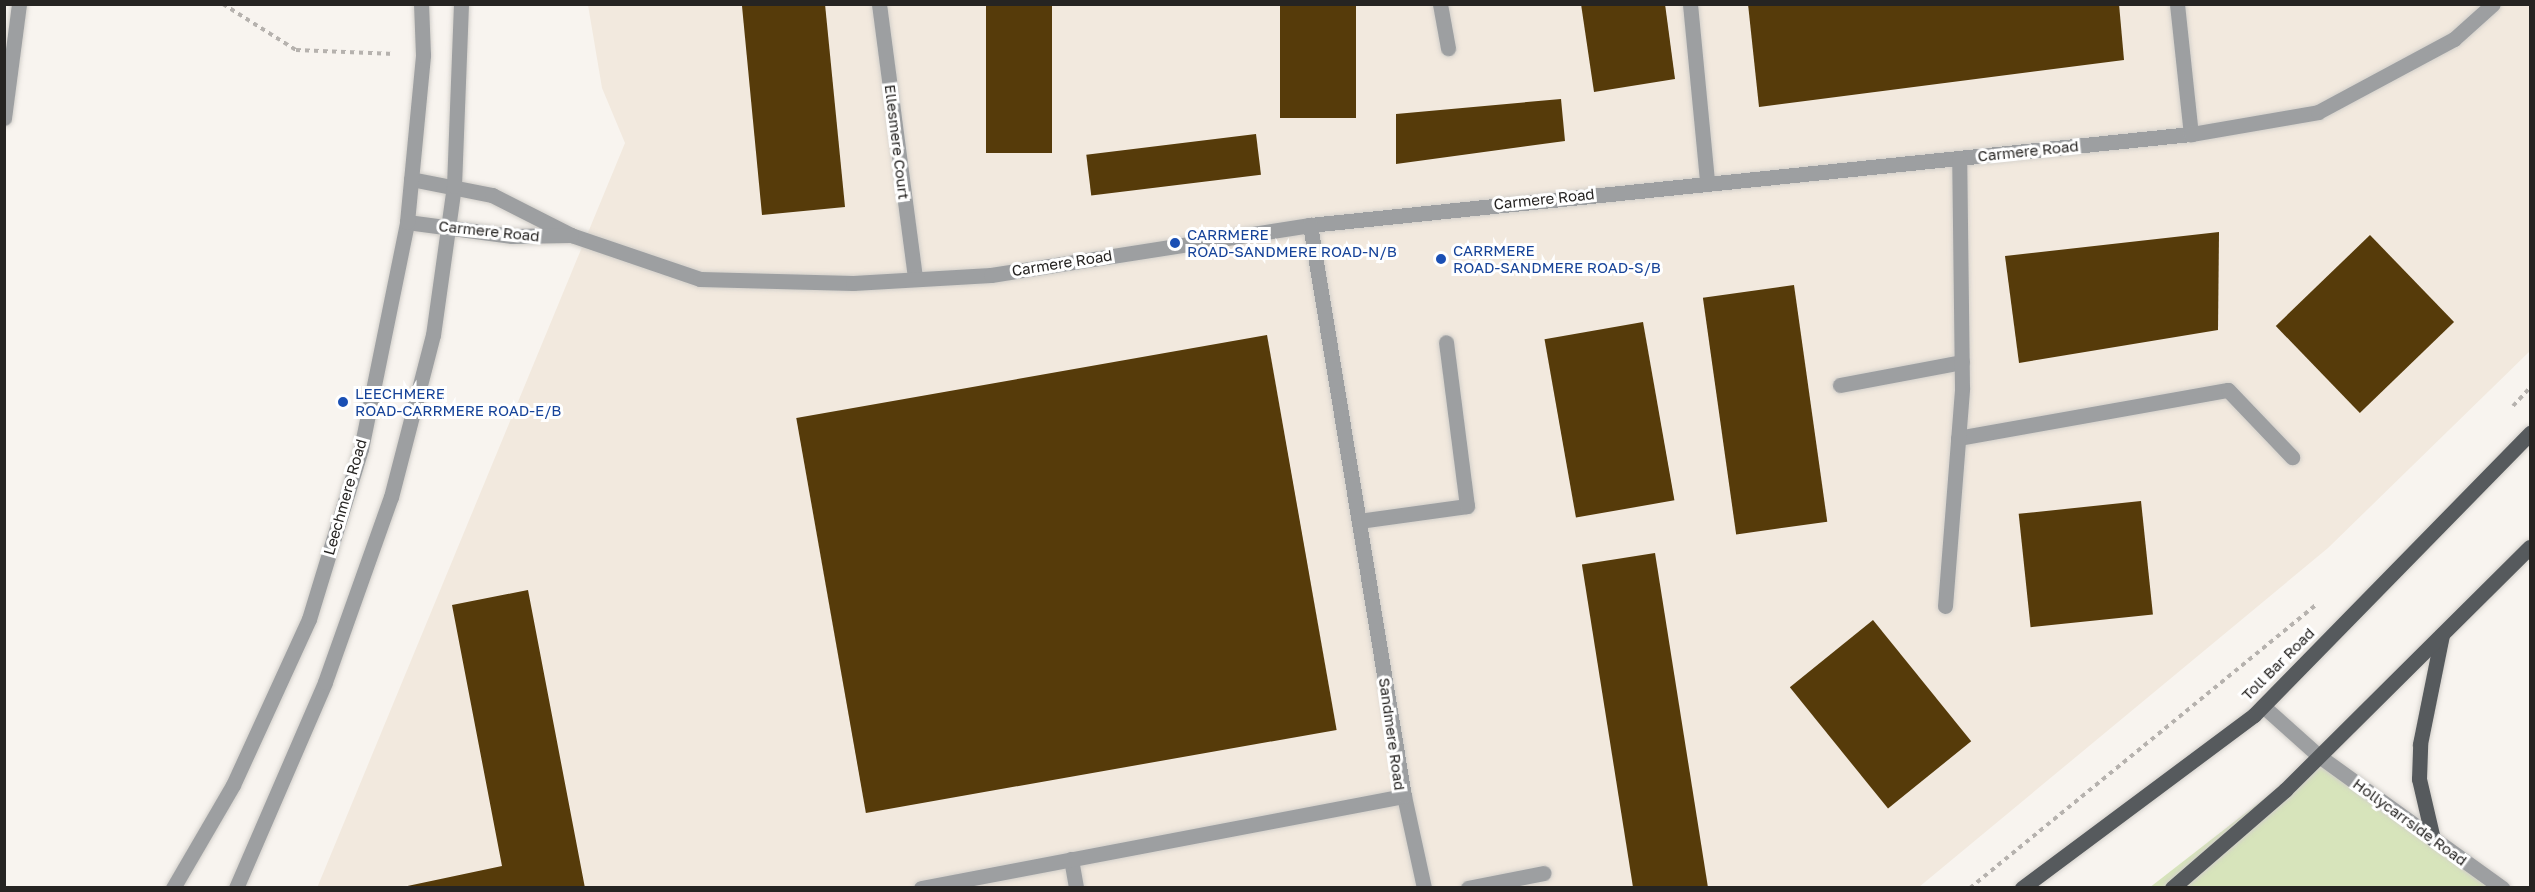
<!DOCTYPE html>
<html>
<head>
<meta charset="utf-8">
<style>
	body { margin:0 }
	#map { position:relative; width:2535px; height:892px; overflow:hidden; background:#f8f4ef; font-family:"Golos Text",sans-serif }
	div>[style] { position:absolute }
	.built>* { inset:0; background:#f2e9de }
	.green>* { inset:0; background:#d7e4bb }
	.building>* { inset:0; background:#563b0a; transform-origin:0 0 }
	.path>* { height:4px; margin-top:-2px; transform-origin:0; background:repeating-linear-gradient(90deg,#b6b2ae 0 4.5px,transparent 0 9px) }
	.roads { filter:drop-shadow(0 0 2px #d2cfca) drop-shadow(0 0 2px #d2cfca) }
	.minor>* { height:15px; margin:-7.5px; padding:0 7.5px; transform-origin:7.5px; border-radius:7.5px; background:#9d9fa1 }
	.major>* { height:15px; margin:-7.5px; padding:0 7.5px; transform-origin:7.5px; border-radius:7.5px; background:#565a5d }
	.dots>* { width:16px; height:16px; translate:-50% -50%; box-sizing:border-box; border:3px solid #fff; border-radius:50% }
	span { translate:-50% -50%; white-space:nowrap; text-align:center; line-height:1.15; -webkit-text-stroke:6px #fff; paint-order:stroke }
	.street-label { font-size:15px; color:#262422 }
	.transit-label { font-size:15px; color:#164399 }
	.left { translate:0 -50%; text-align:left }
	.frame { position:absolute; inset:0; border:6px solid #262422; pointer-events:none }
</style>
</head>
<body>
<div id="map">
	<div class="built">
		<i style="clip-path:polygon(588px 5px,2530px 5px,2530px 351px,2328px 548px,1919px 887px,317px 888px,625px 143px,602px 88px)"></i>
	</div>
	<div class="green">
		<i style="clip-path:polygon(2319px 756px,2502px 888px,2149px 888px)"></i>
	</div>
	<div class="building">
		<i style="clip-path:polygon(755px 4px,825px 4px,845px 207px,762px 215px,742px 6px)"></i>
		<i style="left:986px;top:4px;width:66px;height:149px"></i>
		<i style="left:1280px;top:4px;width:76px;height:114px"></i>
		<i style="clip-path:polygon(1581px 4px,1665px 4px,1675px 79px,1594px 92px)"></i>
		<i style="clip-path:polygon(1748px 4px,2119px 4px,2124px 60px,1759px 107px)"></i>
		<i style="clip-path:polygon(1561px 99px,1565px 141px,1396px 164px,1396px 114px)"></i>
		<i style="left:1256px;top:134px;width:41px;height:171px;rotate:83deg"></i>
		<i style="clip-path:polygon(2219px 232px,2218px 330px,2019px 363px,2005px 256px)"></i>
		<i style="left:2370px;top:235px;width:121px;height:131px;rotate:46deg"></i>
		<i style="left:1794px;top:285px;width:239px;height:92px;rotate:82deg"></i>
		<i style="left:1643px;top:322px;width:181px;height:100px;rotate:80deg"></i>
		<i style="left:1267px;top:335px;width:401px;height:478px;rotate:80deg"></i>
		<i style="left:2141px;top:501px;width:114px;height:123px;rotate:84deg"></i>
		<i style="left:1655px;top:553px;width:340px;height:74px;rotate:81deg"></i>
		<i style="clip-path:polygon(528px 590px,585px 888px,398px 888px,502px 866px,452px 605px)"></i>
		<i style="left:1873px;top:620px;width:156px;height:107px;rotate:51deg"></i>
	</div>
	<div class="path">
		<i style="left:223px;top:4px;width:86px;rotate:32.2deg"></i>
		<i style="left:296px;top:50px;width:99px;rotate:2.3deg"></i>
		<i style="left:2513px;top:406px;width:25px;rotate:-47deg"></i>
		<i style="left:1970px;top:888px;width:447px;rotate:-39.3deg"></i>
	</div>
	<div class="roads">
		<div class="minor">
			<i style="left:879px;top:4px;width:277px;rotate:82.5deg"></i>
			<i style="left:1440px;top:4px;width:45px;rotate:79.7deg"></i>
			<i style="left:1690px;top:4px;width:178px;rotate:84.5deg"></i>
			<i style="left:2177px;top:4px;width:131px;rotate:83.9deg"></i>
			<i style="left:4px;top:118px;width:115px;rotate:-82.5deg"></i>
			<i style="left:411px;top:179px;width:83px;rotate:11.2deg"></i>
			<i style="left:492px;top:195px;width:89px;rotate:26.9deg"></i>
			<i style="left:571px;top:235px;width:136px;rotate:18.8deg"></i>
			<i style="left:700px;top:279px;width:153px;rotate:1.5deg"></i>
			<i style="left:853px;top:283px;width:138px;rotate:-3.3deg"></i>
			<i style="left:991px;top:275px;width:323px;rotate:-8.9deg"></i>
			<i style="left:1310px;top:225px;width:886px;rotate:-5.9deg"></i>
			<i style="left:2191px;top:134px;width:129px;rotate:-9.8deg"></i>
			<i style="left:2318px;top:112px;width:154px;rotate:-28.2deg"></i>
			<i style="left:2454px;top:39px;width:52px;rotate:-41.9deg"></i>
			<i style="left:407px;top:222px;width:106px;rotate:7.6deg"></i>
			<i style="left:512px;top:236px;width:59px;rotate:-1deg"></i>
			<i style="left:1840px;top:385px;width:124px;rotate:-10.7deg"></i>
			<i style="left:1958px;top:438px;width:274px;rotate:-10.1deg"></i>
			<i style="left:2228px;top:390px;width:93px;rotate:46.3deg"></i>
			<i style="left:1359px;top:521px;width:109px;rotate:-7.9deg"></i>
			<i style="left:1467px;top:506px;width:165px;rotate:-97.3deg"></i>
			<i style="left:1945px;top:606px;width:219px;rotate:-85.5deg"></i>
			<i style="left:1962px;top:388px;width:230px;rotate:-90.7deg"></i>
			<i style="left:2263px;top:706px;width:75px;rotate:41.8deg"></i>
			<i style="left:2319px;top:756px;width:226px;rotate:35.8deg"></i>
			<i style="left:1404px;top:796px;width:94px;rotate:77.7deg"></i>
			<i style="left:1071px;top:859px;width:29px;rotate:80deg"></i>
			<i style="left:173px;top:888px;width:119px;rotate:-59.8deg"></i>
			<i style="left:233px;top:785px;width:183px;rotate:-65.4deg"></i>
			<i style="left:309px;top:619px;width:178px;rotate:-73deg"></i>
			<i style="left:361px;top:449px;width:232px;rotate:-78.5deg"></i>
			<i style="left:407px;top:222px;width:168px;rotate:-84.5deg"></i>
			<i style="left:423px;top:55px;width:51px;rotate:-92.2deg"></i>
			<i style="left:236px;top:888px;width:224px;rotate:-66.6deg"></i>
			<i style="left:325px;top:682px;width:196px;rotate:-70.4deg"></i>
			<i style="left:391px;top:497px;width:167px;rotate:-75.5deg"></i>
			<i style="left:433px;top:335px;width:150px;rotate:-82deg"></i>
			<i style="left:454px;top:186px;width:182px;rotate:-87.8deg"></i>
			<i style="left:921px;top:888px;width:492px;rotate:-10.8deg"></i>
			<i style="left:1404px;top:796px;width:579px;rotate:-99.35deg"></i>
			<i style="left:1468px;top:888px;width:77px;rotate:-11.2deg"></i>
		</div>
		<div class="major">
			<i style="left:2433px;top:839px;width:62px;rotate:-103.1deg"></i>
			<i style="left:2419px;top:779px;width:35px;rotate:-88deg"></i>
			<i style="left:2420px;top:744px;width:111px;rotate:-78.6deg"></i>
			<i style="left:2022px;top:888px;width:289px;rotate:-36.7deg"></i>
			<i style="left:2254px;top:715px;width:395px;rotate:-45.6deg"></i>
			<i style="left:2172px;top:888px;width:150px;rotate:-40.9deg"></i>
			<i style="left:2285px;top:790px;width:345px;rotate:-44.8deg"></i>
		</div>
	</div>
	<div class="dots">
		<i style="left:1175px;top:243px;background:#1a4fb4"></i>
		<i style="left:1441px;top:259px;background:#1a4fb4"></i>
		<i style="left:343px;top:402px;background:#1a4fb4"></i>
	</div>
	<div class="street-label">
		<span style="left:897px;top:142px;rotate:83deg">Ellesmere Court</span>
		<span style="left:2028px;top:151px;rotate:-6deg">Carmere Road</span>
		<span style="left:1544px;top:199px;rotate:-6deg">Carmere Road</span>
		<span style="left:489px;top:231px;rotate:6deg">Carmere Road</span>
		<span style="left:1062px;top:263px;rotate:-9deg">Carmere Road</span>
		<span style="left:345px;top:497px;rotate:-74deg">Leechmere Road</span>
		<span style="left:2278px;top:664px;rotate:-45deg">Toll Bar Road</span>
		<span style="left:1392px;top:734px;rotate:82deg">Sandmere Road</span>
		<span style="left:2410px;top:822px;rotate:36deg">Hollycarrside Road</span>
	</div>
	<div class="transit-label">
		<span class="left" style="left:1187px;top:243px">CARRMERE<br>ROAD-SANDMERE ROAD-N/B</span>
		<span class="left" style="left:1453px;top:259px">CARRMERE<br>ROAD-SANDMERE ROAD-S/B</span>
		<span class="left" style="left:355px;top:402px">LEECHMERE<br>ROAD-CARRMERE ROAD-E/B</span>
	</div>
	<div class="frame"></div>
</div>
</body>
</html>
